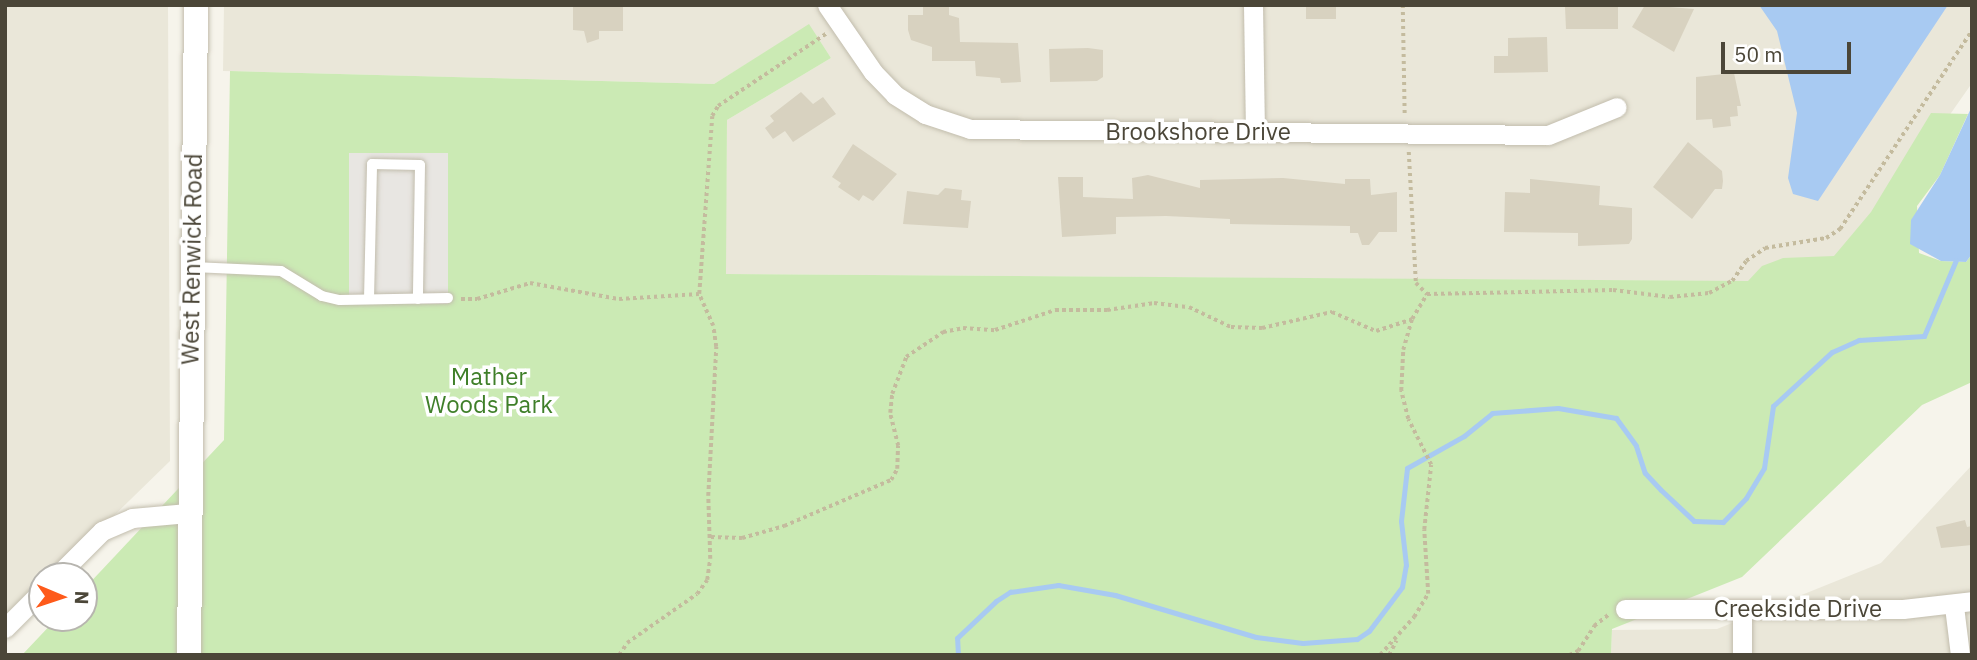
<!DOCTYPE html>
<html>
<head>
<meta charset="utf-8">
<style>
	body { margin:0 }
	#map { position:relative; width:1977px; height:660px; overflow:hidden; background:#f6f4eb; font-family:"IBM Plex Sans",sans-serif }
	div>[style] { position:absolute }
	.residential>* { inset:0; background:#eae7d9 }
	.green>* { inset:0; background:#cbeab4 }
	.parking>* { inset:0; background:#e8e6e2; transform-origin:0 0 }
	.water>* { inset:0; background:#a8caf2 }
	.stream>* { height:5px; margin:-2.5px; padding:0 2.5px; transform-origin:2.5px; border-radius:2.5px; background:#a8caf2 }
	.building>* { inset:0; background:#d8d2c0; transform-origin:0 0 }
	.path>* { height:3.5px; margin-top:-1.75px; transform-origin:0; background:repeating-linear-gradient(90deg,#c4bb9e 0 3.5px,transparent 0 7px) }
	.roads { filter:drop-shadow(0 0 2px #c2bdad) drop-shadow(0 0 2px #c2bdad) }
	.service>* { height:10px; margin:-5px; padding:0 5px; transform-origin:5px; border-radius:5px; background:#fff }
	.minor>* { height:19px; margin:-9.5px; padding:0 9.5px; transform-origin:9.5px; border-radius:9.5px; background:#fff }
	.tertiary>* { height:24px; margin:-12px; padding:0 12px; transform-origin:12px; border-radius:12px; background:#fff }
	span { translate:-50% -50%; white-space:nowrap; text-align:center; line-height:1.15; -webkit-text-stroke:7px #fff; paint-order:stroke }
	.street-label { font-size:24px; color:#4b4638 }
	.park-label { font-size:24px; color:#3f7f29 }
	.frame { position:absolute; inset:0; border:7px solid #4b4638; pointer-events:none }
	.north { position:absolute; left:28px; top:562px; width:70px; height:70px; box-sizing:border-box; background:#fff; border:2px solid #b7b5af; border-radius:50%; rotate:92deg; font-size:19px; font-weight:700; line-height:28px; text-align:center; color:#4b4638 }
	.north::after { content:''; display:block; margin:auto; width:24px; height:32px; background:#fe5a1a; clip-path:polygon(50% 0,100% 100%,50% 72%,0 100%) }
	.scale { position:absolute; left:1721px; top:42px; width:130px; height:32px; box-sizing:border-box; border:4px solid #4b4638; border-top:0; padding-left:9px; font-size:21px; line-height:24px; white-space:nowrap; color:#4b4638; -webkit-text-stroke:5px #fff; paint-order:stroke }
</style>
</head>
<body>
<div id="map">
	<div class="residential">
		<i style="clip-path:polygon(5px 5px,168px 5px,170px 461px,52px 576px,42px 576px,42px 586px,5px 622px)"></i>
		<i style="clip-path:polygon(224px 5px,1972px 5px,1972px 83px,1833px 282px,725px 274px,727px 120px,831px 58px,809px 25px,714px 84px,223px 71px)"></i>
		<i style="clip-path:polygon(1972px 465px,1972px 655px,1611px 655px,1612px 630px,1717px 629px,1881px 563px)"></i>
	</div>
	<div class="green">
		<i style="clip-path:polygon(809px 24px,831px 58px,727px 120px,726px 274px,1748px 281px,1762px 266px,1783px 258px,1834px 256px,1871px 212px,1931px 113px,1968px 114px,1940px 175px,1917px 206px,1919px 253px,1941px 261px,1966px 262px,1972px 254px,1972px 382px,1922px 405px,1742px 577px,1612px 629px,1611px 655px,22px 655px,57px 618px,84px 618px,84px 589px,224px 440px,230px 71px,714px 84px)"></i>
	</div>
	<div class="parking">
		<i style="left:349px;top:153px;width:99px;height:151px"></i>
	</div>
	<div class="water">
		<i style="clip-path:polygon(1759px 5px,1948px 5px,1818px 201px,1793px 194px,1788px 178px,1797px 113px,1777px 31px)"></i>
		<i style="clip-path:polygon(1972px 106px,1972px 254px,1966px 262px,1941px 261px,1910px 244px,1911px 220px,1940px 175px)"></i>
	</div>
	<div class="stream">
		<i style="left:958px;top:655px;width:17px;rotate:-93deg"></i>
		<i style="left:957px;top:638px;width:54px;rotate:-43.5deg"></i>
		<i style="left:996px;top:601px;width:17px;rotate:-33deg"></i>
		<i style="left:1010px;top:592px;width:49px;rotate:-8.3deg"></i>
		<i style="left:1058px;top:585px;width:58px;rotate:10deg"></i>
		<i style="left:1115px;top:595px;width:147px;rotate:16.6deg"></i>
		<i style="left:1256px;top:637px;width:47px;rotate:7.3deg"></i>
		<i style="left:1303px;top:643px;width:54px;rotate:-4.2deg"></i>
		<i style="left:1357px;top:639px;width:14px;rotate:-34deg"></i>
		<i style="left:1369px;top:631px;width:55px;rotate:-53.1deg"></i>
		<i style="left:1402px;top:587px;width:22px;rotate:-80deg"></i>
		<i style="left:1406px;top:565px;width:44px;rotate:-96.5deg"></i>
		<i style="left:1401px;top:521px;width:53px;rotate:-83.5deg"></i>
		<i style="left:1407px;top:468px;width:65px;rotate:-29.3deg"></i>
		<i style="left:1464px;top:436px;width:36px;rotate:-39deg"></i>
		<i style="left:1492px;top:413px;width:66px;rotate:-4.3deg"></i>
		<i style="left:1558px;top:408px;width:59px;rotate:9.8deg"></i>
		<i style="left:1616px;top:418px;width:34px;rotate:54deg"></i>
		<i style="left:1636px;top:446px;width:28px;rotate:72deg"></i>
		<i style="left:1645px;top:473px;width:23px;rotate:47deg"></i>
		<i style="left:1661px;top:490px;width:45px;rotate:43.2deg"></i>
		<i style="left:1694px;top:521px;width:29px;rotate:2deg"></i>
		<i style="left:1723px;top:522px;width:33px;rotate:-46deg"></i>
		<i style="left:1746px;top:498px;width:35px;rotate:-59deg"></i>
		<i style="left:1764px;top:468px;width:63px;rotate:-81.7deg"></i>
		<i style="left:1773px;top:406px;width:80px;rotate:-42.5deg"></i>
		<i style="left:1832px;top:352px;width:30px;rotate:-24deg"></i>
		<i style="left:1859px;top:340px;width:65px;rotate:-3.5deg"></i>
		<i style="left:1924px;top:336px;width:82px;rotate:-67.2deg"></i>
	</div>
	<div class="building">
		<i style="clip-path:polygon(573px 5px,623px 5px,623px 31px,599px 31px,599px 39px,587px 43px,584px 31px,573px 30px)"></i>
		<i style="clip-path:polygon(923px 5px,949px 5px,949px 15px,959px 18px,960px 42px,1018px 43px,1021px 82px,1001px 83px,1000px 78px,976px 76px,975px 61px,932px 61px,932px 47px,911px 40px,908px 30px,908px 15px,923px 15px)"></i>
		<i style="left:1306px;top:5px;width:30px;height:14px"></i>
		<i style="clip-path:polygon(1577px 5px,1618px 5px,1618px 29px,1566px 29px,1565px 7px)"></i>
		<i style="clip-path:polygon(1645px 5px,1694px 9px,1674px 52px,1632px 27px)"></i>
		<i style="clip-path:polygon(1547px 37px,1548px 72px,1494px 73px,1494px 56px,1508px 56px,1508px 38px)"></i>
		<i style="clip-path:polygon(1088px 48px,1103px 50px,1103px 77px,1097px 81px,1050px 82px,1049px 49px)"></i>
		<i style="clip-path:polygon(1734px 73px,1741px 106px,1737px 106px,1738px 116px,1730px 117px,1731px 126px,1713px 128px,1712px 119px,1696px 120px,1696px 77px)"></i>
		<i style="clip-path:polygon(801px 92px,813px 104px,823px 97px,836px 114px,793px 142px,785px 131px,773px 139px,765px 128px,774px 121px,770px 116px)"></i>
		<i style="clip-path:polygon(1688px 142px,1722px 171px,1723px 181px,1722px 189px,1715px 189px,1692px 219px,1653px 187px)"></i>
		<i style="clip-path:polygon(853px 144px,897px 174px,873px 201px,863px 195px,859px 201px,838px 187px,841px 183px,832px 177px)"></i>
		<i style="clip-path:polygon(1148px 175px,1200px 188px,1200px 180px,1283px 178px,1345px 184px,1345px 179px,1370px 179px,1371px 195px,1397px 192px,1397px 232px,1379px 232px,1369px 245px,1362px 245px,1358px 233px,1350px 233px,1350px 226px,1230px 224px,1230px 219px,1166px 216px,1116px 217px,1116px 234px,1062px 237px,1058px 177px,1083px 177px,1083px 197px,1133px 199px,1132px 178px)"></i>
		<i style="clip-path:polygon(1530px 179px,1600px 186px,1599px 205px,1632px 208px,1632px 239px,1629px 244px,1578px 246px,1578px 233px,1504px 232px,1505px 192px,1530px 193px)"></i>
		<i style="clip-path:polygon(945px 188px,962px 190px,961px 200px,971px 201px,968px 228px,903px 224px,907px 191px,938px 195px)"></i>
		<i style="clip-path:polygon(1965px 520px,1967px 527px,1972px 526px,1972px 545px,1941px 548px,1936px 527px)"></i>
	</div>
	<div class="path">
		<i style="left:1403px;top:5px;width:112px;rotate:89deg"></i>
		<i style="left:1409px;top:152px;width:131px;rotate:86.9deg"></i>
		<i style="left:1416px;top:283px;width:16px;rotate:45deg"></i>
		<i style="left:1427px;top:294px;width:186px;rotate:-1.2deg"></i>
		<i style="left:1613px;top:290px;width:57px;rotate:7deg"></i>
		<i style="left:1670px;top:297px;width:39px;rotate:-6deg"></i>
		<i style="left:1709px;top:293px;width:26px;rotate:-28deg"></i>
		<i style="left:1732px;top:281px;width:24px;rotate:-55deg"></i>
		<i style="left:1746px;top:261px;width:23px;rotate:-34deg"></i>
		<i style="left:1765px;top:248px;width:62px;rotate:-9.3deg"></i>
		<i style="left:1826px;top:238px;width:17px;rotate:-33deg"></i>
		<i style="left:1840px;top:229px;width:239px;rotate:-56.4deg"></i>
		<i style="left:461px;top:299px;width:16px"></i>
		<i style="left:477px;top:299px;width:55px;rotate:-16.8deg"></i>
		<i style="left:530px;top:283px;width:90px;rotate:10.2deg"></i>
		<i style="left:619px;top:299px;width:80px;rotate:-3.6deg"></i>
		<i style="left:711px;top:537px;width:31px;rotate:2deg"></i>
		<i style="left:742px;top:538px;width:44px;rotate:-15.9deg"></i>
		<i style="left:784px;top:526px;width:116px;rotate:-23.3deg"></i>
		<i style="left:891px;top:480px;width:13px;rotate:-61deg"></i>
		<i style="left:897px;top:469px;width:23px;rotate:-88deg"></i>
		<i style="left:898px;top:446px;width:34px;rotate:-104deg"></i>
		<i style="left:890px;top:413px;width:19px;rotate:-84deg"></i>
		<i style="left:892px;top:394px;width:40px;rotate:-69deg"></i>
		<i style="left:906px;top:357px;width:45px;rotate:-34deg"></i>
		<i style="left:943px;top:332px;width:20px;rotate:-11deg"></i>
		<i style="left:963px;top:328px;width:32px;rotate:4deg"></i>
		<i style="left:995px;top:330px;width:63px;rotate:-18.4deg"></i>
		<i style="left:1055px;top:310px;width:52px"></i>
		<i style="left:1107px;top:310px;width:48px;rotate:-8.5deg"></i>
		<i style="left:1154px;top:303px;width:35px;rotate:7deg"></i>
		<i style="left:1189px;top:307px;width:47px;rotate:25.5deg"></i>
		<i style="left:1231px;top:327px;width:31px;rotate:2deg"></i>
		<i style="left:1262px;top:328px;width:72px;rotate:-12.9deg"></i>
		<i style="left:1332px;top:312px;width:48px;rotate:23.4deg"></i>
		<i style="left:1376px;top:331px;width:38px;rotate:-18deg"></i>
		<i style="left:1412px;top:319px;width:29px;rotate:-59deg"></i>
		<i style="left:619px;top:655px;width:14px;rotate:-56deg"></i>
		<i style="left:627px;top:643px;width:85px;rotate:-35deg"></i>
		<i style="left:697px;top:594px;width:17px;rotate:-54deg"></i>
		<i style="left:707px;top:580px;width:21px;rotate:-82deg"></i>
		<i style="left:710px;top:559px;width:63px;rotate:-91.8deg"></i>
		<i style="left:708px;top:496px;width:149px;rotate:-86.9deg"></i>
		<i style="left:716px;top:347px;width:21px;rotate:-98deg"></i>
		<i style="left:713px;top:326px;width:35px;rotate:-114deg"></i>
		<i style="left:699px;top:294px;width:178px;rotate:-85.8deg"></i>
		<i style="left:712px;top:116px;width:12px;rotate:-59deg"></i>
		<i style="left:718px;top:106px;width:131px;rotate:-33.8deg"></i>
		<i style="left:1380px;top:655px;width:51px;rotate:-48.2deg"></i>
		<i style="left:1414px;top:617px;width:27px;rotate:-59deg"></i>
		<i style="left:1428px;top:594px;width:64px;rotate:-93.6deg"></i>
		<i style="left:1424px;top:530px;width:65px;rotate:-83.9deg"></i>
		<i style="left:1431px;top:465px;width:51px;rotate:-116.6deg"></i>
		<i style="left:1408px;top:419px;width:29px;rotate:-104deg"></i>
		<i style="left:1401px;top:391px;width:41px;rotate:-87.2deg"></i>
		<i style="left:1403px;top:350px;width:32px;rotate:-74deg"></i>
		<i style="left:1389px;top:655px;width:16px;rotate:-63deg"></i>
		<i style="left:1569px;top:655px;width:10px;rotate:-24deg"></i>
		<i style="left:1578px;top:651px;width:30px;rotate:-57deg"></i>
		<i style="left:1594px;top:626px;width:18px;rotate:-38deg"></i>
	</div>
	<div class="roads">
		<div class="service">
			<i style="left:193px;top:267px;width:88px;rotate:2.6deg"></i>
			<i style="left:281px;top:271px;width:48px;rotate:31.4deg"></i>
			<i style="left:322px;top:296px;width:18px;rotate:13deg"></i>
			<i style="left:340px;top:300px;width:108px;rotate:-1.1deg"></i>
			<i style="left:369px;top:299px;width:135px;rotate:-88.7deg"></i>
			<i style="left:372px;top:164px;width:48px;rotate:1.2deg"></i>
			<i style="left:420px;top:165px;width:134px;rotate:90.9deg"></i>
		</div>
		<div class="minor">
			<i style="left:827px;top:5px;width:81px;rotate:55.5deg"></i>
			<i style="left:873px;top:72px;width:32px;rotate:46deg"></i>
			<i style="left:895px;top:95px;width:36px;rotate:32deg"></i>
			<i style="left:925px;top:114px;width:47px;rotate:18.4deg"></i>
			<i style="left:970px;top:129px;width:578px;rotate:0.59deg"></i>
			<i style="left:1548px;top:135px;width:74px;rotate:-22.1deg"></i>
			<i style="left:1253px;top:5px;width:127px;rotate:89.1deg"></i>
			<i style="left:57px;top:576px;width:64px;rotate:-45deg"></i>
			<i style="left:102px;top:531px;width:33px;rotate:-23deg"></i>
			<i style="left:132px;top:518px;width:56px;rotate:-5.1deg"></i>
			<i style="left:1954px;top:606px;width:49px;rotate:83deg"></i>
			<i style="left:1625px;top:609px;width:278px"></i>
			<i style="left:1903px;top:609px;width:69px;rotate:-6.6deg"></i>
			<i style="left:5px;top:628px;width:52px;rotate:-45deg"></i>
			<i style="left:1742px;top:655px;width:46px;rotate:-90deg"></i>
		</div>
		<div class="tertiary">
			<i style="left:189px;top:655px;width:650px;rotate:-89.38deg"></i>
		</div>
	</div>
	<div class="street-label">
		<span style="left:1198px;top:132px">Brookshore Drive</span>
		<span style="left:192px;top:259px;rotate:-89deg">West Renwick Road</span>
		<span style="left:1798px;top:609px">Creekside Drive</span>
	</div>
	<div class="park-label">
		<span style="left:489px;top:391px">Mather<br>Woods Park</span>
	</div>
	<div class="frame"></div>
	<div class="north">N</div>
	<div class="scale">50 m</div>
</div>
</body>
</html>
